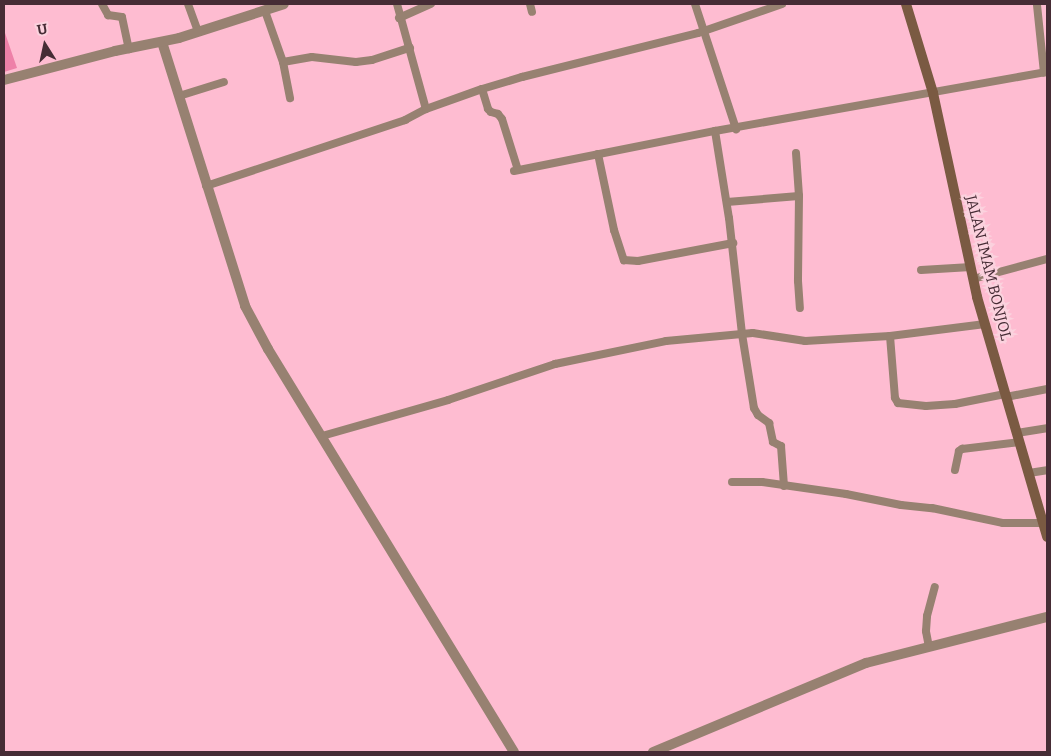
<!DOCTYPE html>
<html>
<head>
<meta charset="utf-8">
<style>
	body { margin:0 }
	#map { position:relative; width:1051px; height:756px; overflow:hidden; background:#febcd1; font-family:Bitter,serif }
	div>[style] { position:absolute }
	.green>* { inset:0; background:#ee80a8 }
	.minor>* { height:8px; margin:-4px; padding:0 4px; transform-origin:4px; border-radius:4px; background:#978171 }
	.tertiary>* { height:10px; margin:-5px; padding:0 5px; transform-origin:5px; border-radius:5px; background:#978171 }
	.secondary>* { height:10px; margin:-5px; padding:0 5px; transform-origin:5px; border-radius:5px; background:#7a5a42 }
	span { translate:-50% -50%; white-space:nowrap; text-align:center; line-height:1.15; -webkit-text-stroke:4.5px #fbd2de; paint-order:stroke }
	.street-label { font-size:15px; color:#462c35 }
	.frame { position:absolute; inset:0; border:5px solid #462c35; pointer-events:none }
	.north { position:absolute; left:20px; top:20px; width:50px; height:50px; -webkit-text-stroke:4px #fbd2de; paint-order:stroke; rotate:350deg; font-size:14px; font-weight:700; line-height:20px; text-align:center; color:#462c35 }
	.north::after { content:''; display:block; margin:auto; width:18px; height:22px; background:#462c35; clip-path:polygon(50% 0,100% 100%,50% 72%,0 100%) }
</style>
</head>
<body>
<div id="map">
	<div class="green">
		<i style="clip-path:polygon(4px 30px,17px 68px,4px 72px)"></i>
	</div>
	<div class="minor">
		<i style="left:102px;top:4px;width:13px;rotate:61deg"></i>
		<i style="left:108px;top:15px;width:14px;rotate:8deg"></i>
		<i style="left:122px;top:17px;width:33px;rotate:78deg"></i>
		<i style="left:188px;top:4px;width:29px;rotate:70deg"></i>
		<i style="left:397px;top:4px;width:109px;rotate:74.6deg"></i>
		<i style="left:530px;top:4px;width:8px;rotate:76deg"></i>
		<i style="left:695px;top:4px;width:132px;rotate:71.8deg"></i>
		<i style="left:1037px;top:5px;width:68px;rotate:84.1deg"></i>
		<i style="left:265px;top:11px;width:54px;rotate:70.6deg"></i>
		<i style="left:283px;top:62px;width:37px;rotate:79deg"></i>
		<i style="left:399px;top:18px;width:35px;rotate:-24deg"></i>
		<i style="left:283px;top:62px;width:29px;rotate:-10deg"></i>
		<i style="left:312px;top:57px;width:44px;rotate:6.5deg"></i>
		<i style="left:356px;top:62px;width:16px;rotate:-7deg"></i>
		<i style="left:372px;top:60px;width:40px;rotate:-18deg"></i>
		<i style="left:482px;top:89px;width:21px;rotate:73deg"></i>
		<i style="left:488px;top:109px;width:4px;rotate:45deg"></i>
		<i style="left:491px;top:112px;width:7px;rotate:16deg"></i>
		<i style="left:498px;top:114px;width:6px;rotate:51deg"></i>
		<i style="left:502px;top:119px;width:53px;rotate:72.6deg"></i>
		<i style="left:179px;top:96px;width:47px;rotate:-17.3deg"></i>
		<i style="left:715px;top:131px;width:88px;rotate:80.9deg"></i>
		<i style="left:729px;top:218px;width:117px;rotate:83.6deg"></i>
		<i style="left:742px;top:334px;width:75px;rotate:80.8deg"></i>
		<i style="left:754px;top:408px;width:8px;rotate:60deg"></i>
		<i style="left:758px;top:415px;width:14px;rotate:36deg"></i>
		<i style="left:769px;top:423px;width:19px;rotate:78deg"></i>
		<i style="left:773px;top:442px;width:9px;rotate:27deg"></i>
		<i style="left:781px;top:446px;width:40px;rotate:85.7deg"></i>
		<i style="left:796px;top:153px;width:43px;rotate:86deg"></i>
		<i style="left:799px;top:196px;width:85px;rotate:90.7deg"></i>
		<i style="left:798px;top:281px;width:27px;rotate:86deg"></i>
		<i style="left:598px;top:154px;width:78px;rotate:78.1deg"></i>
		<i style="left:614px;top:230px;width:32px;rotate:72deg"></i>
		<i style="left:624px;top:260px;width:14px;rotate:4deg"></i>
		<i style="left:638px;top:261px;width:97px;rotate:-10.7deg"></i>
		<i style="left:514px;top:171px;width:205px;rotate:-11.3deg"></i>
		<i style="left:715px;top:131px;width:337px;rotate:-10.1deg"></i>
		<i style="left:206px;top:186px;width:210px;rotate:-18.3deg"></i>
		<i style="left:405px;top:120px;width:24px;rotate:-28deg"></i>
		<i style="left:426px;top:109px;width:59px;rotate:-19.7deg"></i>
		<i style="left:482px;top:89px;width:42px;rotate:-16.7deg"></i>
		<i style="left:522px;top:77px;width:181px;rotate:-14deg"></i>
		<i style="left:698px;top:33px;width:89px;rotate:-19deg"></i>
		<i style="left:727px;top:202px;width:72px;rotate:-4.8deg"></i>
		<i style="left:921px;top:270px;width:50px;rotate:-3.4deg"></i>
		<i style="left:973px;top:279px;width:77px;rotate:-15.1deg"></i>
		<i style="left:890px;top:336px;width:62px;rotate:85.4deg"></i>
		<i style="left:895px;top:398px;width:6px;rotate:59deg"></i>
		<i style="left:898px;top:403px;width:28px;rotate:6deg"></i>
		<i style="left:926px;top:406px;width:29px;rotate:-4deg"></i>
		<i style="left:955px;top:404px;width:51px;rotate:-11.3deg"></i>
		<i style="left:1006px;top:397px;width:42px;rotate:-11deg"></i>
		<i style="left:1017px;top:433px;width:30px;rotate:-9deg"></i>
		<i style="left:322px;top:436px;width:131px;rotate:-15.9deg"></i>
		<i style="left:448px;top:400px;width:113px;rotate:-18.6deg"></i>
		<i style="left:555px;top:364px;width:113px;rotate:-11.7deg"></i>
		<i style="left:666px;top:341px;width:87px;rotate:-5.3deg"></i>
		<i style="left:753px;top:333px;width:53px;rotate:8.7deg"></i>
		<i style="left:805px;top:341px;width:85px;rotate:-3.4deg"></i>
		<i style="left:890px;top:336px;width:96px;rotate:-7.2deg"></i>
		<i style="left:955px;top:470px;width:19px;rotate:-78deg"></i>
		<i style="left:959px;top:451px;width:4px;rotate:-34deg"></i>
		<i style="left:962px;top:449px;width:58px;rotate:-6.9deg"></i>
		<i style="left:1029px;top:473px;width:18px;rotate:-9deg"></i>
		<i style="left:732px;top:482px;width:30px"></i>
		<i style="left:762px;top:482px;width:85px;rotate:8.1deg"></i>
		<i style="left:846px;top:494px;width:56px;rotate:11.3deg"></i>
		<i style="left:901px;top:505px;width:31px;rotate:6deg"></i>
		<i style="left:932px;top:508px;width:73px;rotate:11.9deg"></i>
		<i style="left:1003px;top:523px;width:43px"></i>
		<i style="left:929px;top:647px;width:16px;rotate:-101deg"></i>
		<i style="left:926px;top:631px;width:15px;rotate:-86deg"></i>
		<i style="left:927px;top:616px;width:30px;rotate:-75deg"></i>
	</div>
	<div class="tertiary">
		<i style="left:162px;top:42px;width:277px;rotate:72.5deg"></i>
		<i style="left:245px;top:306px;width:49px;rotate:61.9deg"></i>
		<i style="left:268px;top:349px;width:472px;rotate:58.6deg"></i>
		<i style="left:4px;top:80px;width:115px;rotate:-14.6deg"></i>
		<i style="left:115px;top:51px;width:65px;rotate:-11.5deg"></i>
		<i style="left:179px;top:38px;width:110px;rotate:-17.9deg"></i>
		<i style="left:653px;top:752px;width:231px;rotate:-22.7deg"></i>
		<i style="left:866px;top:663px;width:187px;rotate:-14.3deg"></i>
	</div>
	<div class="secondary">
		<i style="left:906px;top:4px;width:93px;rotate:73.1deg"></i>
		<i style="left:933px;top:93px;width:209px;rotate:77.8deg"></i>
		<i style="left:977px;top:297px;width:250px;rotate:73.7deg"></i>
	</div>
	<div class="street-label">
		<span style="left:988px;top:268px;rotate:76deg">JALAN IMAM BONJOL</span>
	</div>
	<div class="frame"></div>
	<div class="north">U</div>
</div>
</body>
</html>
